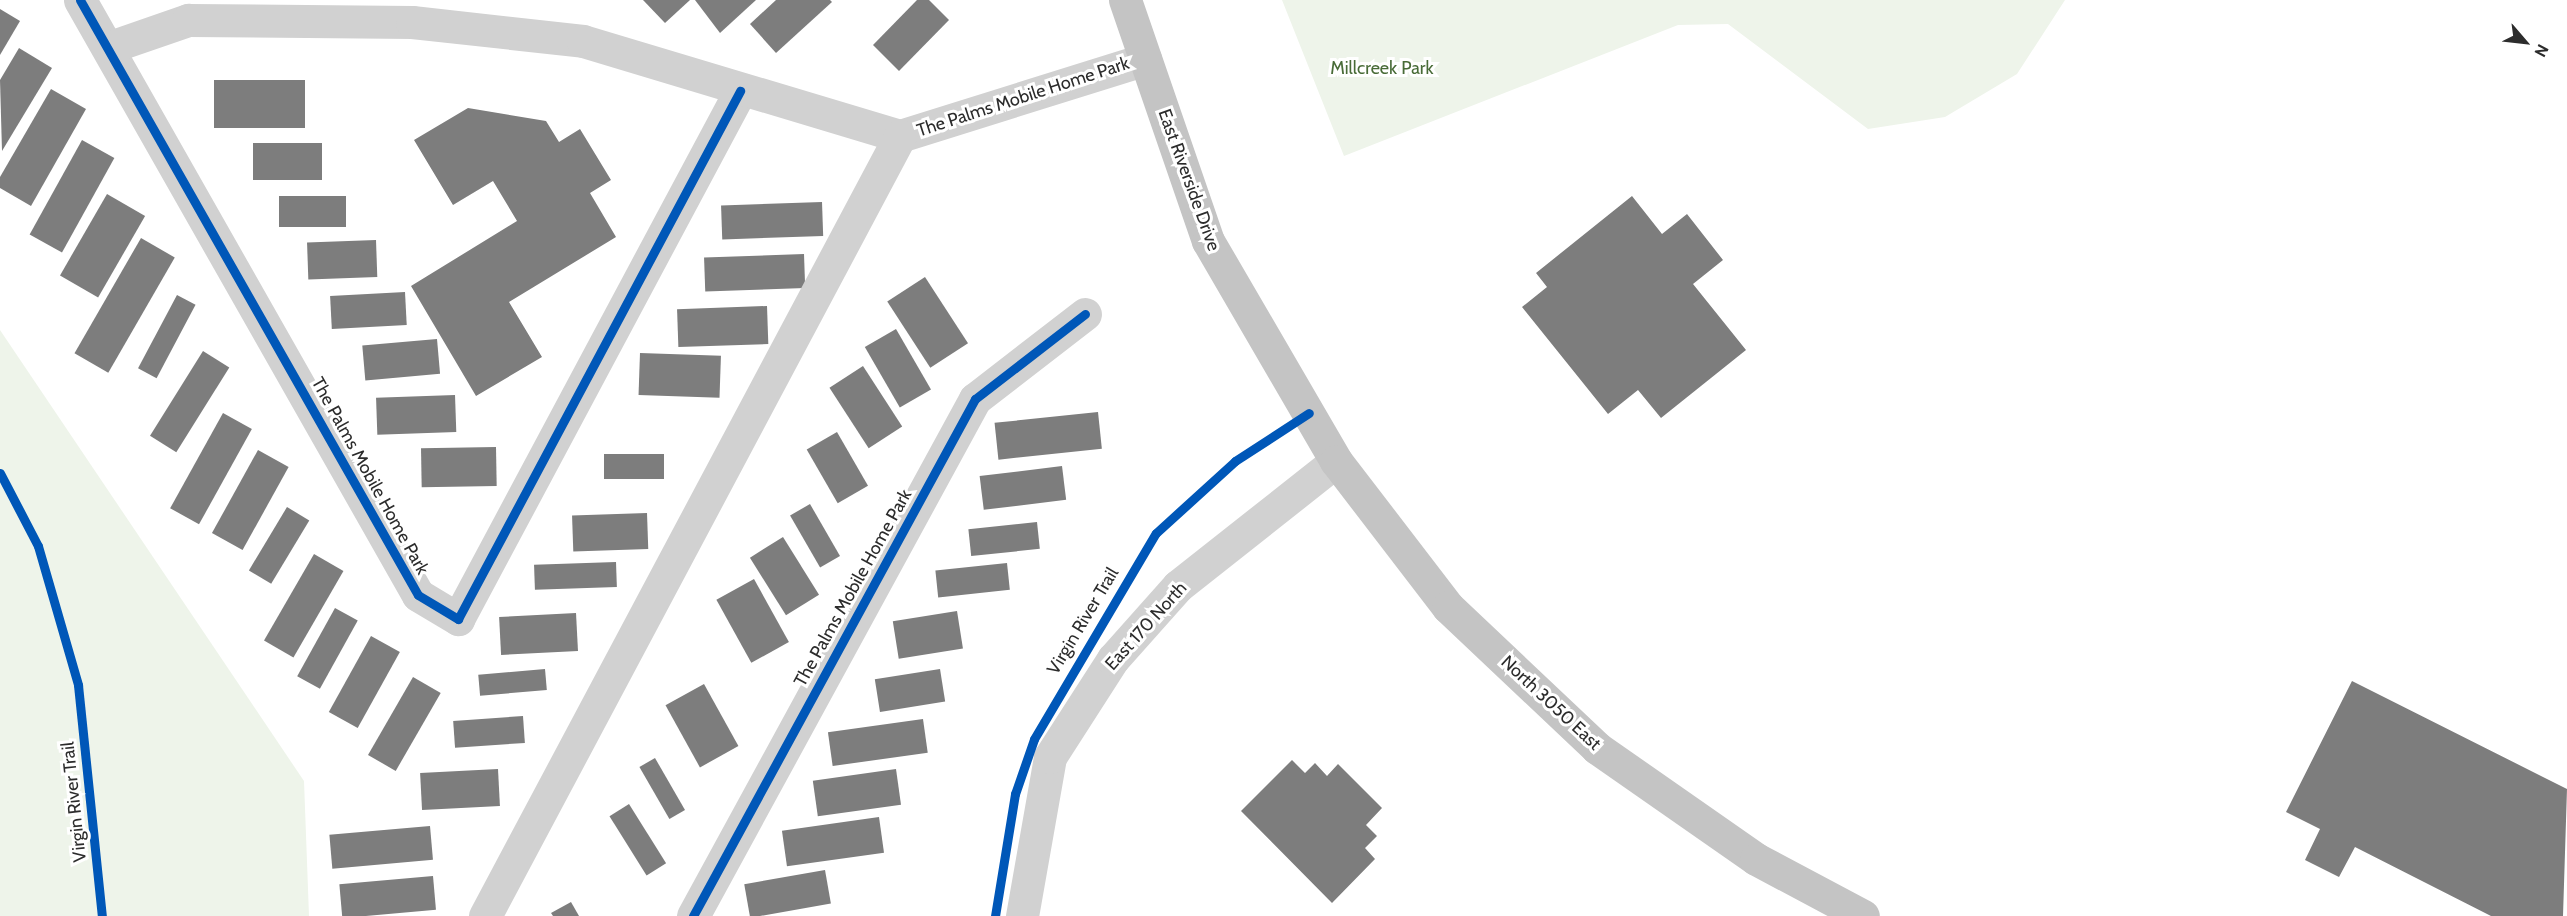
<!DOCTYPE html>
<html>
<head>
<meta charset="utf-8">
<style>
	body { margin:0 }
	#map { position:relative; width:2567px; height:916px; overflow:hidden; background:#fff; font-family:Cabin,sans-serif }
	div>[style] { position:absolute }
	.green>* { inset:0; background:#eef4ea }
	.building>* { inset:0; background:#7d7d7d; transform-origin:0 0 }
	.minor>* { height:33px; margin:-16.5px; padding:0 16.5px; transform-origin:16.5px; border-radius:16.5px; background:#d1d1d1 }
	.major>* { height:33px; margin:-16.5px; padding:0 16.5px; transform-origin:16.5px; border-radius:16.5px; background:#c4c4c4 }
	.cycleway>* { height:9px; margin:-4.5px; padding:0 4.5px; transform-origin:4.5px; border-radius:4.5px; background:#0057b8 }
	span { translate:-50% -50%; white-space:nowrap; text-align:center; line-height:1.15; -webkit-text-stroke:6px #fff; paint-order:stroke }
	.park-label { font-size:18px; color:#486b37 }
	.street-label { font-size:18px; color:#2c2c2c }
	.north { position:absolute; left:2495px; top:12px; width:60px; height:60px; -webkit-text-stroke:4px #fff; paint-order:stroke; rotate:118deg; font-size:16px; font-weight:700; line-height:24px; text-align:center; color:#2c2c2c }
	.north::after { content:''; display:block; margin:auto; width:21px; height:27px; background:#2c2c2c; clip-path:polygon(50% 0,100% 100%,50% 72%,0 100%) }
</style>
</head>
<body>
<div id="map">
	<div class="green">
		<i style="clip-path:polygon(1282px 0,2065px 0,2017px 74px,1945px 117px,1868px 129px,1728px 24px,1678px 25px,1344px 156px)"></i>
		<i style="clip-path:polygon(0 330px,304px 781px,309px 916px,0 916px)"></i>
	</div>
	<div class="building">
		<i style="clip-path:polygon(643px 0,690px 0,665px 23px)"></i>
		<i style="clip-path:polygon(695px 0,756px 0,720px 33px)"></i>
		<i style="clip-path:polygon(776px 0,830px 0,832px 2px,776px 53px,750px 24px)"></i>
		<i style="clip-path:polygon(917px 0,929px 0,949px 20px,899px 71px,873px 45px)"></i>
		<i style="clip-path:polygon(0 9px,20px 21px,0 55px)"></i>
		<i style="clip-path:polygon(19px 48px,52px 68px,2px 151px,0 80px)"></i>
		<i style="left:305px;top:80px;width:48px;height:91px;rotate:90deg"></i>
		<i style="clip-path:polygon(51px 89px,86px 109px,31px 206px,0 188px,0 177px)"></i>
		<i style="clip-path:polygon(468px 108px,546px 121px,559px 142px,580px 129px,611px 180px,590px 193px,616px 237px,509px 302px,542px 357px,476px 396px,411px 286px,517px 221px,493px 181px,453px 205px,414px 140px)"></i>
		<i style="left:82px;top:140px;width:37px;height:108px;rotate:29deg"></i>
		<i style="left:253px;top:143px;width:69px;height:37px"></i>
		<i style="left:107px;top:194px;width:44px;height:94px;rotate:30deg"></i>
		<i style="left:346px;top:196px;width:31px;height:67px;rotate:90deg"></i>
		<i style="clip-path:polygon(1632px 196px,1662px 234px,1687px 214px,1723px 260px,1693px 284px,1746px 350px,1661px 418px,1638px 390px,1608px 414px,1522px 307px,1547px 287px,1536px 273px)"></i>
		<i style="left:822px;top:202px;width:34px;height:101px;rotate:88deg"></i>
		<i style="left:141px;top:238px;width:39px;height:133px;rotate:30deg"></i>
		<i style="left:376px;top:240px;width:37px;height:69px;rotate:88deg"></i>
		<i style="left:804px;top:254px;width:34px;height:100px;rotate:88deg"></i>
		<i style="left:925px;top:277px;width:79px;height:45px;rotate:57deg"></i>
		<i style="left:405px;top:292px;width:33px;height:75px;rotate:87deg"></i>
		<i style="left:177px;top:295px;width:21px;height:83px;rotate:28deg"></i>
		<i style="left:767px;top:306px;width:38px;height:90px;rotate:88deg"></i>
		<i style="left:896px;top:329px;width:70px;height:36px;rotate:60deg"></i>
		<i style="left:437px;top:339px;width:35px;height:75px;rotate:85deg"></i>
		<i style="left:203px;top:351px;width:31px;height:100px;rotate:32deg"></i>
		<i style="left:640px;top:353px;width:81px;height:42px;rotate:2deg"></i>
		<i style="left:863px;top:366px;width:72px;height:40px;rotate:57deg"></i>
		<i style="left:455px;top:395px;width:37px;height:79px;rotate:88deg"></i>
		<i style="left:1098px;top:412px;width:37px;height:104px;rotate:84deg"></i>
		<i style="left:223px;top:413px;width:33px;height:109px;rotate:29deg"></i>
		<i style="left:837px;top:432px;width:62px;height:35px;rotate:60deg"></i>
		<i style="left:496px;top:447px;width:39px;height:75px;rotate:89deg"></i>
		<i style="left:258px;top:450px;width:35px;height:95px;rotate:29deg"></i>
		<i style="left:604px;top:454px;width:60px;height:25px"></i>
		<i style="left:1062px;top:466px;width:34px;height:83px;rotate:83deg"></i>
		<i style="left:810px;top:504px;width:60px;height:23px;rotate:60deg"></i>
		<i style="left:287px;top:507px;width:26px;height:74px;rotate:31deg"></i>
		<i style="left:647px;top:513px;width:36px;height:75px;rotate:88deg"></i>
		<i style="left:1037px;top:522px;width:27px;height:69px;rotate:84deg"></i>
		<i style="left:783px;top:537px;width:68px;height:39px;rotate:58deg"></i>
		<i style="left:314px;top:554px;width:34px;height:100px;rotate:30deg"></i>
		<i style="left:616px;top:562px;width:25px;height:82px;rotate:88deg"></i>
		<i style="left:1007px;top:563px;width:27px;height:72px;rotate:84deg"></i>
		<i style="left:754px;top:579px;width:72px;height:43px;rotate:61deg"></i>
		<i style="left:335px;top:608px;width:26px;height:78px;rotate:29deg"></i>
		<i style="left:957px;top:611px;width:38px;height:65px;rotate:81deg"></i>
		<i style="left:576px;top:613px;width:38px;height:77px;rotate:87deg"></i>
		<i style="left:371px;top:636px;width:33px;height:87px;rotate:29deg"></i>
		<i style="left:545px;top:669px;width:21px;height:67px;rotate:85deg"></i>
		<i style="left:940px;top:669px;width:33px;height:66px;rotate:81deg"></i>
		<i style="left:413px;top:677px;width:32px;height:90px;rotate:30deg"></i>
		<i style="clip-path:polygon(2352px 681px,2567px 789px,2563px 916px,2491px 916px,2355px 847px,2339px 877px,2305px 860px,2320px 829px,2286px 812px)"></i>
		<i style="left:704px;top:684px;width:71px;height:44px;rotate:61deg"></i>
		<i style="left:523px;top:716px;width:27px;height:70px;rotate:86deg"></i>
		<i style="left:923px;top:719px;width:34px;height:96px;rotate:82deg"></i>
		<i style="left:655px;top:758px;width:60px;height:18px;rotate:60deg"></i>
		<i style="clip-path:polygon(1292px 760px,1305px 773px,1315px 763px,1327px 776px,1338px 764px,1382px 808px,1366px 825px,1377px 836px,1365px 848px,1375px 859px,1332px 903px,1241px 811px)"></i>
		<i style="left:498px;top:769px;width:37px;height:78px;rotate:87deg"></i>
		<i style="left:896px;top:769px;width:36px;height:84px;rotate:82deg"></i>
		<i style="left:629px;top:804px;width:70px;height:23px;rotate:58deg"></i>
		<i style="left:879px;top:817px;width:36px;height:98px;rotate:82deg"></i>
		<i style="left:430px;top:826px;width:34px;height:101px;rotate:85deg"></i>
		<i style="left:825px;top:870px;width:34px;height:82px;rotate:80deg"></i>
		<i style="left:433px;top:876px;width:34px;height:94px;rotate:85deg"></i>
		<i style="clip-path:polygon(571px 902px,579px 916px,553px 916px,551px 913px)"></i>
	</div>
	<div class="minor">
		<i style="left:80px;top:0;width:684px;rotate:60.4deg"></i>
		<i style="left:418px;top:595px;width:47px;rotate:31deg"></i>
		<i style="left:458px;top:619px;width:599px;rotate:-61.89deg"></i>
		<i style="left:110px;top:47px;width:83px;rotate:-19.1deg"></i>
		<i style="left:188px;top:20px;width:224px;rotate:0.5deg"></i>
		<i style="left:412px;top:22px;width:172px;rotate:6.3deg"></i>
		<i style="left:583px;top:41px;width:331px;rotate:16.7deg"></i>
		<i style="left:900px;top:136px;width:257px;rotate:-17.4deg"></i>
		<i style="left:485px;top:916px;width:884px;rotate:-61.98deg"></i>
		<i style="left:693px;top:916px;width:589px;rotate:-61.39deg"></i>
		<i style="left:975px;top:399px;width:139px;rotate:-37.7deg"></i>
		<i style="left:1022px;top:916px;width:161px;rotate:-80deg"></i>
		<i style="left:1050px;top:757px;width:117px;rotate:-57.3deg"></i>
		<i style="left:1113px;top:659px;width:98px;rotate:-48.3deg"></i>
		<i style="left:1178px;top:586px;width:201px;rotate:-38.3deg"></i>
	</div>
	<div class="major">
		<i style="left:1125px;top:0;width:255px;rotate:71deg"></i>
		<i style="left:1208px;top:241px;width:255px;rotate:59.8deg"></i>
		<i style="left:1336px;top:461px;width:184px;rotate:52.5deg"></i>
		<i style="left:1448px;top:607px;width:205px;rotate:43.4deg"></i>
		<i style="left:1597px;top:748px;width:194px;rotate:34.9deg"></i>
		<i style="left:1756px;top:859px;width:121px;rotate:28deg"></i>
	</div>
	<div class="cycleway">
		<i style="left:80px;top:0;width:684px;rotate:60.4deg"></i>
		<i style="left:418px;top:595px;width:47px;rotate:31deg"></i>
		<i style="left:458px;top:619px;width:599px;rotate:-61.89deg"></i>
		<i style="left:0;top:473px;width:82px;rotate:62.5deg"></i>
		<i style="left:38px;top:546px;width:145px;rotate:73.9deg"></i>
		<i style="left:78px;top:685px;width:232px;rotate:84.1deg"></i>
		<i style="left:693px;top:916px;width:589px;rotate:-61.39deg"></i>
		<i style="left:975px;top:399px;width:139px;rotate:-37.7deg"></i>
		<i style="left:995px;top:916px;width:124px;rotate:-80.7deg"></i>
		<i style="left:1015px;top:794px;width:58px;rotate:-70.9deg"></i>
		<i style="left:1034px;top:739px;width:239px;rotate:-59.4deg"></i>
		<i style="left:1156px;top:533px;width:107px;rotate:-42.3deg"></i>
		<i style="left:1235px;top:461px;width:88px;rotate:-33deg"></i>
	</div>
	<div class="park-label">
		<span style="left:1382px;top:68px">Millcreek Park</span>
	</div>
	<div class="street-label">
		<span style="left:1023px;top:97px;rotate:-18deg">The Palms Mobile Home Park</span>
		<span style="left:1189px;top:180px;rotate:70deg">East Riverside Drive</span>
		<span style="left:370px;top:476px;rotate:61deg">The Palms Mobile Home Park</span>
		<span style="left:853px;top:588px;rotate:-61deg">The Palms Mobile Home Park</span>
		<span style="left:1083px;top:621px;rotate:-59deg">Virgin River Trail</span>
		<span style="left:1146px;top:626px;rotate:-48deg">East 170 North</span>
		<span style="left:1551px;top:703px;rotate:43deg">North 3050 East</span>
		<span style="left:74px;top:802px;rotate:-96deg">Virgin River Trail</span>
	</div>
	<div class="north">N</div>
</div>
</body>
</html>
